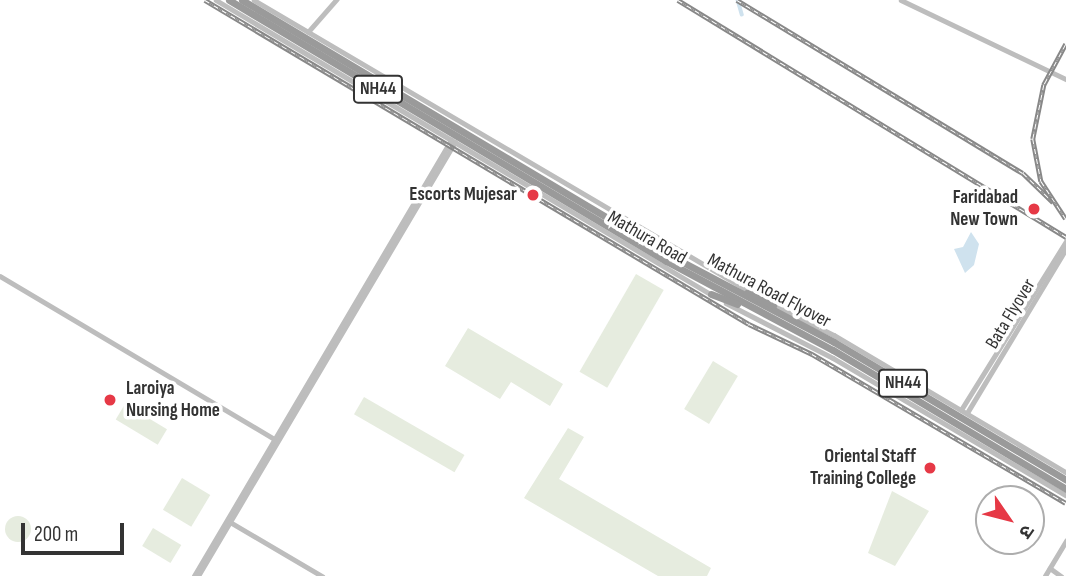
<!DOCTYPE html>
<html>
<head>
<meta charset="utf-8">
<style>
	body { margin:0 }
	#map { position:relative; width:1066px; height:576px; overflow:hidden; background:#fff; font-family:"Sofia Sans Condensed","Noto Sans Devanagari",sans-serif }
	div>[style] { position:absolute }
	.green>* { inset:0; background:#e6ecdf; transform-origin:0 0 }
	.round { border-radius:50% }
	.water>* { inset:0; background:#cfe2ee }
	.canal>* { height:3.5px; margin:-1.75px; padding:0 1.75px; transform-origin:1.75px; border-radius:1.75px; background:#cfe2ee }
	.secondary>* { height:4.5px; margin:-2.25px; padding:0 2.25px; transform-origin:2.25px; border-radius:2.25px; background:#bdbdbd }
	.highway>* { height:7px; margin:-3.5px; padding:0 3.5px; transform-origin:3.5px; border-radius:3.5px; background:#9a9a9a }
	.rail>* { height:4.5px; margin-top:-2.25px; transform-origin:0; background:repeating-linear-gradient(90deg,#fff 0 5px,#888 0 10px); box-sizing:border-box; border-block:2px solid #888 }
	.dots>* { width:19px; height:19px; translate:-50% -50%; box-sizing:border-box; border:4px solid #fff; border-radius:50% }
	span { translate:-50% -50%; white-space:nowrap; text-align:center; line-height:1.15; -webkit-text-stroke:7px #fff; paint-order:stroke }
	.shield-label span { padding:2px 5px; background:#fff; border:2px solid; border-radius:5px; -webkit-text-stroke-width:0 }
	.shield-label { font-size:18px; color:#333; font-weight:700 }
	.poi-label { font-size:19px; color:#333; font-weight:700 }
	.right { translate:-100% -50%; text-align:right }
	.left { translate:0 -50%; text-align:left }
	.street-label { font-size:19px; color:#333 }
	.north { position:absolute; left:975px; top:485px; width:70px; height:70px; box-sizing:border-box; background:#fff; border:2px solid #adadad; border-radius:50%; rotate:125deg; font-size:19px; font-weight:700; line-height:28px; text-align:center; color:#333 }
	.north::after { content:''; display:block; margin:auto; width:24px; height:32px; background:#e63946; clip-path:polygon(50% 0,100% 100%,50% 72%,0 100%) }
	.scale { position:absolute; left:21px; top:523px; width:103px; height:32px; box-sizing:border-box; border:4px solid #333; border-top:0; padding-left:9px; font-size:21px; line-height:24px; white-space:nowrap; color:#333; -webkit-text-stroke:5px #fff; paint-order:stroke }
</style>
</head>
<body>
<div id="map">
	<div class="green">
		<i style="left:636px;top:274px;width:32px;height:113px;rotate:30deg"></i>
		<i style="clip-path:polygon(468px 328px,563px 384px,550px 406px,511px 382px,500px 399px,445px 366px)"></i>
		<i style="left:713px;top:361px;width:29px;height:56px;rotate:31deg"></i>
		<i style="left:364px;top:397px;width:116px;height:20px;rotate:30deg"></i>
		<i style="left:125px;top:404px;width:49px;height:18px;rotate:31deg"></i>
		<i style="clip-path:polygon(568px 428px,584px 437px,559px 479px,711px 568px,707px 576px,658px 576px,524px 498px)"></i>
		<i style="left:182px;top:478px;width:33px;height:37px;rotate:31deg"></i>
		<i style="clip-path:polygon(892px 491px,929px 511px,895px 566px,868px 553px)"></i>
		<i class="round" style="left:5px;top:516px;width:26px;height:26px"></i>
		<i style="left:153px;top:528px;width:33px;height:21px;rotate:31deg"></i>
	</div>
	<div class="water">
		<i style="clip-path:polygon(971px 232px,979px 244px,974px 265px,965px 273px,954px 249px,963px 247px)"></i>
	</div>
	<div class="canal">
		<i style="left:738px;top:0;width:15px;rotate:74deg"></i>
	</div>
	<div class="secondary">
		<i style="left:216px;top:0;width:577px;rotate:30.74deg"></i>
		<i style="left:254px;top:0;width:576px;rotate:30.44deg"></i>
		<i style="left:901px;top:0;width:183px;rotate:25.6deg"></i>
		<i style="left:308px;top:32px;width:43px;rotate:-48.8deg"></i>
		<i style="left:0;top:276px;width:321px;rotate:30.7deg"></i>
		<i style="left:726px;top:303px;width:120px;rotate:27.2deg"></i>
		<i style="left:833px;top:358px;width:270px;rotate:30.5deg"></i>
		<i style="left:774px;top:305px;width:67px;rotate:26.6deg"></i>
		<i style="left:834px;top:335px;width:269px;rotate:30.6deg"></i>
		<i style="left:961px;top:410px;width:199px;rotate:-58.1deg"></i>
		<i style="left:967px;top:413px;width:192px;rotate:-58.9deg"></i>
		<i style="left:230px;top:522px;width:107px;rotate:30.4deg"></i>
		<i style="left:1050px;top:568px;width:14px;rotate:36deg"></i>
		<i style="left:194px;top:576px;width:506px;rotate:-59.48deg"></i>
		<i style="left:198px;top:576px;width:504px;rotate:-59.37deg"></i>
		<i style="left:1045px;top:576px;width:41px;rotate:-59deg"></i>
	</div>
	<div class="highway">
		<i style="left:229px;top:0;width:509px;rotate:30.85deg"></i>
		<i style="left:666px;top:261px;width:189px;rotate:28.1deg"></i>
		<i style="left:833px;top:350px;width:271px;rotate:30.8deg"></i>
		<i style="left:242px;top:0;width:500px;rotate:30.8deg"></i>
		<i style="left:671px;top:256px;width:184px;rotate:27.8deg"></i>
		<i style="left:834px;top:342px;width:270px;rotate:30.7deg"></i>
		<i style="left:747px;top:293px;width:29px;rotate:25deg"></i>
		<i style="left:711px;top:294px;width:28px;rotate:21deg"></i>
	</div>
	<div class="rail">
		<i style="left:205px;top:0;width:633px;rotate:30.78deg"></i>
		<i style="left:749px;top:324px;width:70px;rotate:25.5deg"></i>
		<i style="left:812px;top:354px;width:294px;rotate:30.4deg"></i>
		<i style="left:678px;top:0;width:455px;rotate:31.4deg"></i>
		<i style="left:737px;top:0;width:334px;rotate:31.2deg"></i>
		<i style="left:1023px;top:173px;width:42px;rotate:44deg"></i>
		<i style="left:1066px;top:44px;width:47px;rotate:118.2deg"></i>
		<i style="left:1044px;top:85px;width:55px;rotate:101.5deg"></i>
		<i style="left:1033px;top:139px;width:43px;rotate:79.2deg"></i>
		<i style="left:1041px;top:181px;width:45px;rotate:56.7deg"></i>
	</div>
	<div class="dots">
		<i style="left:533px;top:195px;background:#e63946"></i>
		<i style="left:1034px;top:209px;background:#e63946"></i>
		<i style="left:110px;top:400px;background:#e63946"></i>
		<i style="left:930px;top:468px;background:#e63946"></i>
	</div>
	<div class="shield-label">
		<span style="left:378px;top:89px">NH44</span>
		<span style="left:903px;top:383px">NH44</span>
	</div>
	<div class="poi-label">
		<span class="right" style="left:517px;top:195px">Escorts Mujesar</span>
		<span class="right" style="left:1018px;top:209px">Faridabad<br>New Town</span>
		<span class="left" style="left:126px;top:400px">Laroiya<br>Nursing Home</span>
		<span class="right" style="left:916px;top:468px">Oriental Staff<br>Training College</span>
	</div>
	<div class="street-label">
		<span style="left:647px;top:238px;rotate:30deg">Mathura Road</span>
		<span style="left:769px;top:291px;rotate:28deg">Mathura Road Flyover</span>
		<span style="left:1011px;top:314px;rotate:-59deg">Bata Flyover</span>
	</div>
	<div class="north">उ</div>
	<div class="scale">200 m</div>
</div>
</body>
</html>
